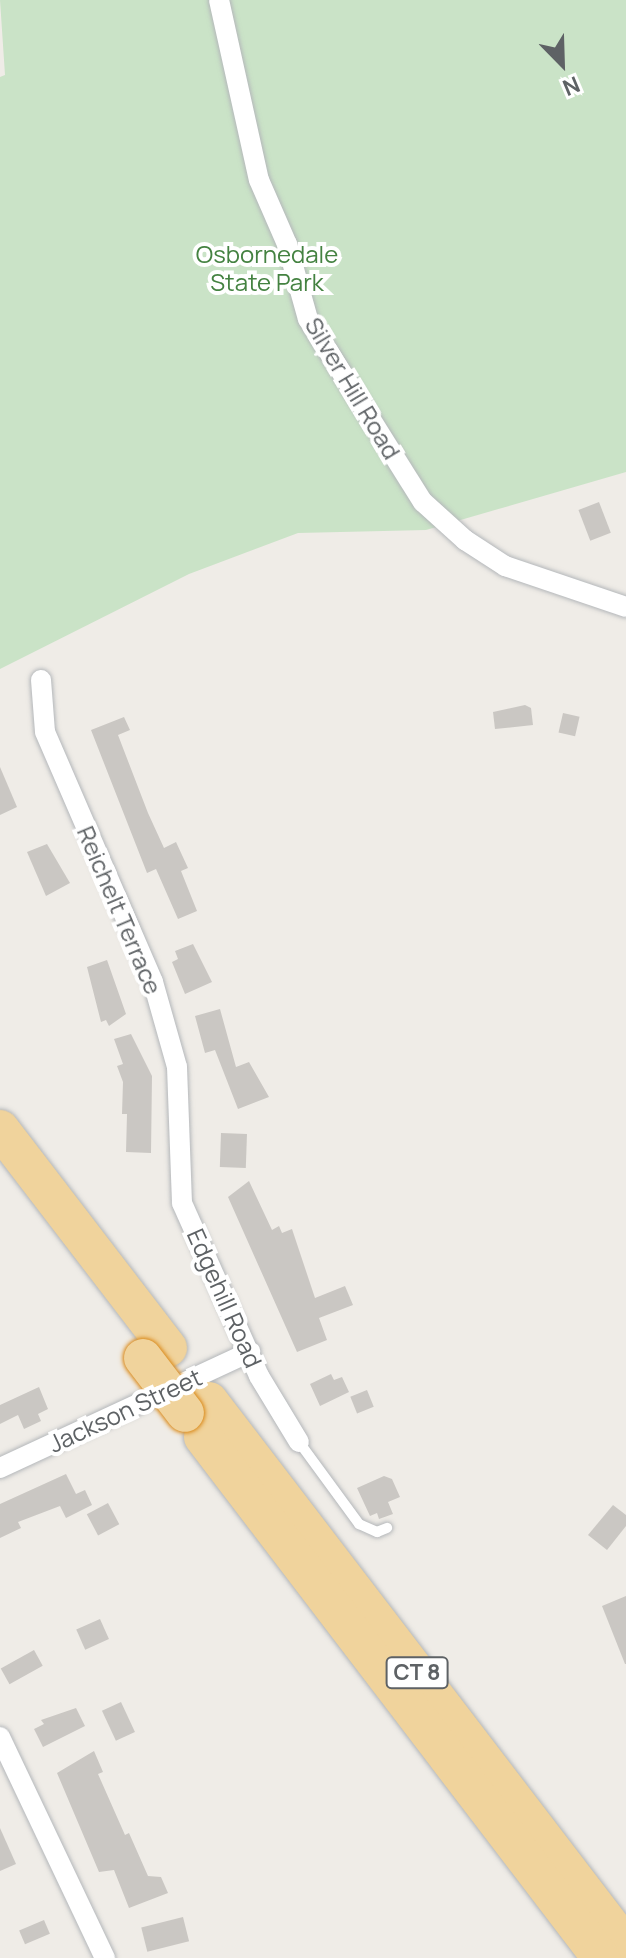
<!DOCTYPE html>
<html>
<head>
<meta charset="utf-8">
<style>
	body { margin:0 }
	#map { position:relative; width:626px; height:1958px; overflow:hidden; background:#efece7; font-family:Manrope,sans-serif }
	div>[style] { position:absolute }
	.green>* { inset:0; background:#cae3c7 }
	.building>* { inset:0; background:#cac7c3; transform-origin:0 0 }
	.roads { filter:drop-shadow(0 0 2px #b4b7ba) drop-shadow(0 0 2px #b4b7ba) }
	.lane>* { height:10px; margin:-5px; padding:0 5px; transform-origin:5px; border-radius:5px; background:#fff }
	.street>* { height:20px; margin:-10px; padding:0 10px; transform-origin:10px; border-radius:10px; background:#fff }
	.highway>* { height:38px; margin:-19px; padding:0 19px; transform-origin:19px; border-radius:19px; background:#f0d39c }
	.bridges { filter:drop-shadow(0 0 2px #da8b1c) drop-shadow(0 0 2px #da8b1c) }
	.highway-bridge>* { height:38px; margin:-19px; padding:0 19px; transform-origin:19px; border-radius:19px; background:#f0d39c }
	span { translate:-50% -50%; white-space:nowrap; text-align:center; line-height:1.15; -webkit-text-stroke:8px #fff; paint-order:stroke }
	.shield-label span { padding:2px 6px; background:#fff; border:2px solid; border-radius:6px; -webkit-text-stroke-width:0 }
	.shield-label { font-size:22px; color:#5e6265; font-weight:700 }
	.park-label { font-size:24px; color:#448241 }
	.street-label { font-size:24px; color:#5e6265 }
	.north { position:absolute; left:522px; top:24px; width:80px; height:80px; -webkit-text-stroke:6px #fff; paint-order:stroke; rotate:157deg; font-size:22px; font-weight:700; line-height:32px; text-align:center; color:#5e6265 }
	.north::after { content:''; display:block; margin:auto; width:28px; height:36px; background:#5e6265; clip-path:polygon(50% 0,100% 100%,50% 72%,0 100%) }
</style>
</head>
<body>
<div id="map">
	<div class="green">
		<i style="clip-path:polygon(0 0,626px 0,626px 472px,426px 530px,298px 533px,189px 574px,0 669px,0 77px,5px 75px)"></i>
	</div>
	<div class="building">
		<i style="left:599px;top:502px;width:33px;height:22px;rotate:69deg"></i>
		<i style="clip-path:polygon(525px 705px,531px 708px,533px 725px,495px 729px,493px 712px)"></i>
		<i style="left:563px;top:713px;width:17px;height:20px;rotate:13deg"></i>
		<i style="clip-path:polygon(124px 717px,130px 730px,118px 735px,148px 813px,164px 848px,176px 842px,188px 868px,181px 871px,197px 911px,178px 919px,156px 869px,147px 873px,91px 730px)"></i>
		<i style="clip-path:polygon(0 767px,17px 807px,0 815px)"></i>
		<i style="clip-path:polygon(47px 844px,70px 883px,46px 896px,27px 852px)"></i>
		<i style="clip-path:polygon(193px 944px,212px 982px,185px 994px,172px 962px,178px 959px,175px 951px)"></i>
		<i style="clip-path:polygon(107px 960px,126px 1014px,109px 1026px,106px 1020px,101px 1022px,87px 967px)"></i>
		<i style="clip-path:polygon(220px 1009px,236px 1067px,249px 1062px,269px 1097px,238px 1109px,215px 1050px,205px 1053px,195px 1016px)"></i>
		<i style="clip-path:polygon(131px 1034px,152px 1076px,151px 1153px,126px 1152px,127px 1114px,122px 1114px,123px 1082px,117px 1066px,123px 1064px,114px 1039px)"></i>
		<i style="left:221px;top:1133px;width:26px;height:34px;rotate:2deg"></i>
		<i style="clip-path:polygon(249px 1181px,272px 1230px,279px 1226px,282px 1233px,292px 1229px,315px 1298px,345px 1286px,353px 1305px,319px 1318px,327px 1340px,297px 1352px,228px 1197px)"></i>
		<i style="clip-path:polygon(331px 1374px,334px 1380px,342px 1377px,349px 1392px,320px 1406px,310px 1384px)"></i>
		<i style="clip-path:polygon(39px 1387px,48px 1409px,38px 1414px,41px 1421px,24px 1429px,18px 1415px,0 1424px,0 1405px)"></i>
		<i style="left:367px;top:1390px;width:18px;height:18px;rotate:68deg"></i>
		<i style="clip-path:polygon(66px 1474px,76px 1494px,85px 1490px,92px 1505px,66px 1518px,60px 1506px,18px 1522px,21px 1528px,0 1538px,0 1504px)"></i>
		<i style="clip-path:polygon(384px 1476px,392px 1479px,400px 1497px,388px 1502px,393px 1514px,379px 1519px,377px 1513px,370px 1516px,357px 1488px)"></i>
		<i style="left:108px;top:1503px;width:24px;height:24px;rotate:62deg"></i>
		<i style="clip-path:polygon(613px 1505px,626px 1515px,626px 1526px,607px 1550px,588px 1535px)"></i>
		<i style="clip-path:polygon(626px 1596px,626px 1664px,625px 1664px,602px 1606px)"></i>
		<i style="left:100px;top:1619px;width:22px;height:26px;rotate:66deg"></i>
		<i style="left:34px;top:1650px;width:18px;height:38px;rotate:61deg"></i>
		<i style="left:121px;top:1702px;width:33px;height:21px;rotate:65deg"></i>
		<i style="clip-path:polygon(76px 1708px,85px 1726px,43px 1747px,34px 1729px,44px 1724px,41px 1720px)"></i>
		<i style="clip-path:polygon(94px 1751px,103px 1772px,98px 1774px,125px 1835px,129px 1833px,148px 1876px,161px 1877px,168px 1893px,129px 1908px,114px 1870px,99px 1872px,57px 1773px)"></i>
		<i style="clip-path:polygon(0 1828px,16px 1864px,0 1871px)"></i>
		<i style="left:183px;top:1917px;width:25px;height:43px;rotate:76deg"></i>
		<i style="left:44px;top:1920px;width:15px;height:27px;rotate:67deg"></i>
	</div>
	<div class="roads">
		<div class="lane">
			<i style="left:299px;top:1442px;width:102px;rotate:53.8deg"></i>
			<i style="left:359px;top:1524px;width:20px;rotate:24deg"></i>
			<i style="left:377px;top:1532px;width:11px;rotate:-22deg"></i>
		</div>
		<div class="street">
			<i style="left:219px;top:0;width:184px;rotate:77.5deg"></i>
			<i style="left:259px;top:180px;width:70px;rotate:66.4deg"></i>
			<i style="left:287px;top:244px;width:78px;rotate:74.4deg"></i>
			<i style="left:308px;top:319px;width:216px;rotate:57.9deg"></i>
			<i style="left:423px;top:502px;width:57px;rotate:42.1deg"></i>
			<i style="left:465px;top:540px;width:48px;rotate:33deg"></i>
			<i style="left:505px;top:566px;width:128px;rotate:18.7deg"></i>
			<i style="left:41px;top:680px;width:52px;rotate:85.6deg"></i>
			<i style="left:45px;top:732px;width:272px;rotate:66.6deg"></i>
			<i style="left:153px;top:982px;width:88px;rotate:74.2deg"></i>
			<i style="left:177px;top:1067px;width:136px;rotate:87.9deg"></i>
			<i style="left:182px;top:1203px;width:189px;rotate:66deg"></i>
			<i style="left:259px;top:1376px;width:77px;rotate:58.8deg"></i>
			<i style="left:0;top:1468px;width:276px;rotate:-24.9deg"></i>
			<i style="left:0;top:1737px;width:245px;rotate:64.6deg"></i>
		</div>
		<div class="highway">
			<i style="left:0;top:1129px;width:276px;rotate:52.5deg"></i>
			<i style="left:209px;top:1401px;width:686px;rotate:52.58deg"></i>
			<i style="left:203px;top:1437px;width:656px;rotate:52.62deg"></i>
		</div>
	</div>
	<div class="bridges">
		<div class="highway-bridge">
			<i style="left:143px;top:1358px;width:69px;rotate:52.6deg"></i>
		</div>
	</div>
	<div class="shield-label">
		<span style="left:417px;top:1673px">CT 8</span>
	</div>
	<div class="park-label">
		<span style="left:267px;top:268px">Osbornedale<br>State Park</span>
	</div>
	<div class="street-label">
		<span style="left:353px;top:388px;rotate:59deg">Silver Hill Road</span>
		<span style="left:120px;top:910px;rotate:67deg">Reichelt Terrace</span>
		<span style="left:225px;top:1298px;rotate:66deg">Edgehill Road</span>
		<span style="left:125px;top:1410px;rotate:-25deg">Jackson Street</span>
	</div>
	<div class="north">N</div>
</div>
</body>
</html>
